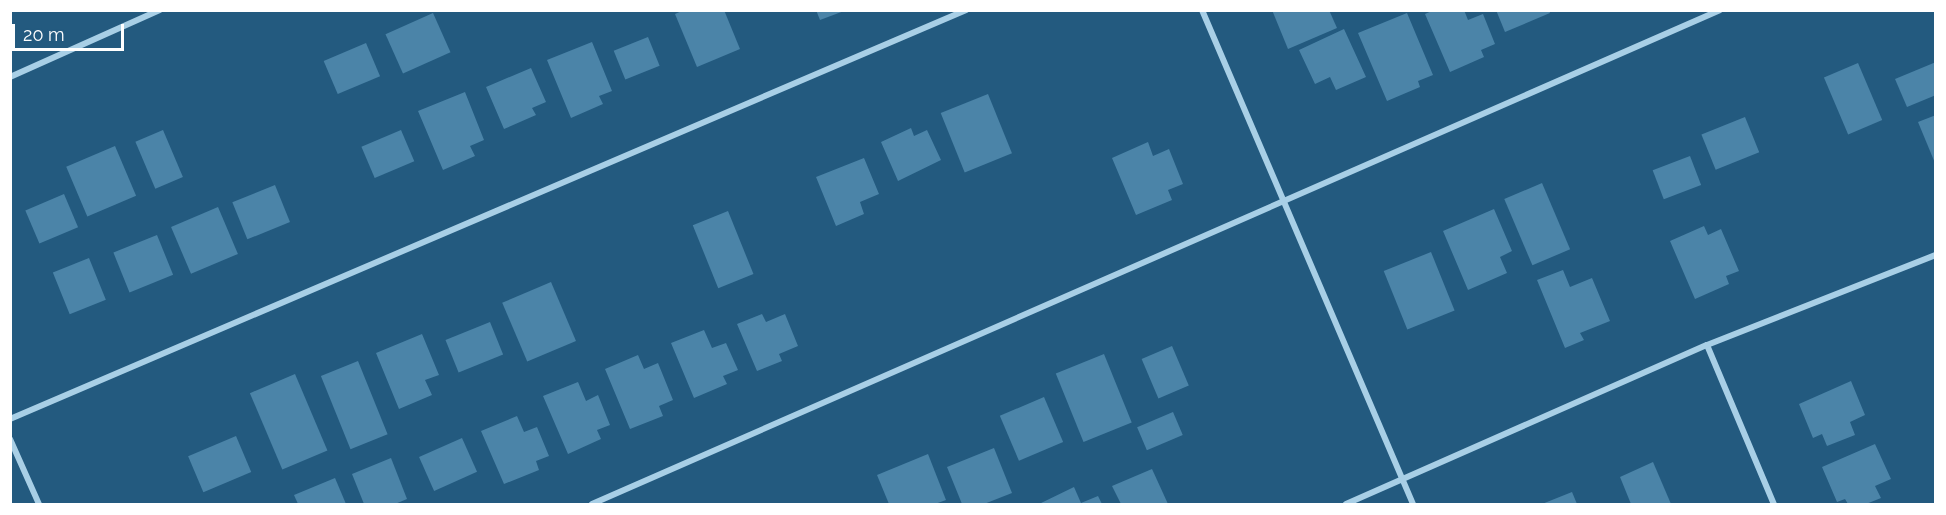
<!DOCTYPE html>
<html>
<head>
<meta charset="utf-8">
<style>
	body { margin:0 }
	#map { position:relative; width:1946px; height:515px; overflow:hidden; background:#235a7f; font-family:Raleway,sans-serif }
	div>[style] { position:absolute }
	.building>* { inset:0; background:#4b84a8; transform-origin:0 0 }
	.minor>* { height:6px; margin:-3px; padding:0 3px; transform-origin:3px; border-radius:3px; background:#a8cfe6 }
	span { translate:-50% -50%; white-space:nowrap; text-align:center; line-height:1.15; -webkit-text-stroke:4.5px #235a7f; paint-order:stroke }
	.frame { position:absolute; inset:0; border:12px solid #fff; pointer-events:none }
	.scale { position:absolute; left:12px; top:24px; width:112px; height:27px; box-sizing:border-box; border:3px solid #fff; border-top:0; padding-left:8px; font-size:18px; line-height:21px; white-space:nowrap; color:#fff; -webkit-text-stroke:4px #235a7f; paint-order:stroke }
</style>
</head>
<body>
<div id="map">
	<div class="building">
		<i style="clip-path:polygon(684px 10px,724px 10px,740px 49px,697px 67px,675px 14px)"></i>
		<i style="clip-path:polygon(816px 10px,844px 10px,844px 11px,820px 20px)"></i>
		<i style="clip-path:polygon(1272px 10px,1329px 10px,1337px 28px,1288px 49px)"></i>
		<i style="clip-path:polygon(1434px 10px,1464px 10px,1468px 20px,1483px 14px,1495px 44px,1481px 50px,1484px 57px,1450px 72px,1425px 14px)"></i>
		<i style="clip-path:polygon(1496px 10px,1549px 10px,1550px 13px,1505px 32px)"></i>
		<i style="left:433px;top:13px;width:43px;height:52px;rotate:66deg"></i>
		<i style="clip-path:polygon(1407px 13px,1433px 75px,1418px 81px,1420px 87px,1387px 101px,1358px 33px)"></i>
		<i style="clip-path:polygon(1344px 29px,1366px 77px,1336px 90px,1330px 77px,1315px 84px,1299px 50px)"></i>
		<i style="left:648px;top:37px;width:31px;height:37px;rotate:68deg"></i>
		<i style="clip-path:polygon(592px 42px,612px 91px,599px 96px,603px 104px,571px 118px,547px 60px)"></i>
		<i style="left:366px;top:43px;width:36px;height:46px;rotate:67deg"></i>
		<i style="clip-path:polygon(1936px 62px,1936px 95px,1907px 107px,1895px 79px)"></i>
		<i style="left:1858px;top:63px;width:62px;height:37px;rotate:67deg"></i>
		<i style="clip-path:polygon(531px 68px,546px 102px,532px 108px,536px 115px,504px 129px,486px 87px)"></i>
		<i style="clip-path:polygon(465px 92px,484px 140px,470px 146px,475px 156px,443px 170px,418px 111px)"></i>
		<i style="left:988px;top:94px;width:64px;height:51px;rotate:68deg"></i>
		<i style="clip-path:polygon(1936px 115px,1936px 163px,1935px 163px,1918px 122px)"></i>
		<i style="left:1745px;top:117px;width:38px;height:47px;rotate:68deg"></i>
		<i style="clip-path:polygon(911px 128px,914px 136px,927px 130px,941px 160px,898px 181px,881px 142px)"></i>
		<i style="left:163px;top:130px;width:51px;height:30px;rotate:67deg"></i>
		<i style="left:401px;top:130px;width:34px;height:43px;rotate:67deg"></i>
		<i style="clip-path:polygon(1148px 142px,1153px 156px,1169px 149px,1183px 184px,1168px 190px,1172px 200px,1136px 215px,1112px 158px)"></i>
		<i style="left:115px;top:146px;width:54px;height:53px;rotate:67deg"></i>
		<i style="left:1690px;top:156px;width:31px;height:40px;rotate:69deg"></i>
		<i style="clip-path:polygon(864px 158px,879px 194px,860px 202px,864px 214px,836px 226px,816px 177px)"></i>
		<i style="left:1542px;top:183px;width:72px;height:41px;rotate:67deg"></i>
		<i style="left:275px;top:185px;width:40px;height:46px;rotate:68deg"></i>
		<i style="left:64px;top:194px;width:36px;height:42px;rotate:67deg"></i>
		<i style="left:218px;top:207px;width:51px;height:51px;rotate:67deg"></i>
		<i style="clip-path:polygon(1494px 209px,1512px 251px,1500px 257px,1507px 273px,1468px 290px,1443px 231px)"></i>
		<i style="left:728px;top:211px;width:68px;height:38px;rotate:68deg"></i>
		<i style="clip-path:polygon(1704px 226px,1708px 235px,1721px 229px,1739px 271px,1726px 276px,1729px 284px,1695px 299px,1670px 241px)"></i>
		<i style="left:157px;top:235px;width:43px;height:47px;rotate:68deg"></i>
		<i style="left:1431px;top:252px;width:63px;height:51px;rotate:68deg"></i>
		<i style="left:89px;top:258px;width:45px;height:39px;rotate:68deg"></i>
		<i style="clip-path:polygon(1563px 270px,1570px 287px,1592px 278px,1610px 321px,1580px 333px,1584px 340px,1565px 348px,1537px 280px)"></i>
		<i style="left:551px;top:282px;width:64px;height:53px;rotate:67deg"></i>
		<i style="clip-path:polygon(762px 314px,766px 322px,785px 314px,798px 346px,779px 354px,782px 361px,757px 371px,737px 324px)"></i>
		<i style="left:490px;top:322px;width:35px;height:48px;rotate:68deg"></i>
		<i style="clip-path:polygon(704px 330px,712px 348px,726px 343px,738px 370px,723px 376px,727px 384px,694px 398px,671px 343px)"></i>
		<i style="clip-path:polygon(422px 334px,439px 375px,425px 380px,432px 395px,399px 409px,376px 353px)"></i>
		<i style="left:1172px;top:346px;width:43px;height:33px;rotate:67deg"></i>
		<i style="left:1104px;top:354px;width:74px;height:52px;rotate:68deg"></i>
		<i style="clip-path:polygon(638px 355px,644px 369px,658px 363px,673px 400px,659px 406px,663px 416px,630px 429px,605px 369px)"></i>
		<i style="left:358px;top:361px;width:79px;height:40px;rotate:68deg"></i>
		<i style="left:295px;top:374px;width:83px;height:49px;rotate:67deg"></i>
		<i style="clip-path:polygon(1851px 381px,1865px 415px,1850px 422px,1855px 435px,1827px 446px,1822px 434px,1813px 438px,1799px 404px)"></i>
		<i style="clip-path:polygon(578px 382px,586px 401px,598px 395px,610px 425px,597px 430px,601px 439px,568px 454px,543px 396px)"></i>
		<i style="left:1044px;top:397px;width:49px;height:48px;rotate:67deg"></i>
		<i style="left:1173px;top:412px;width:25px;height:39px;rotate:67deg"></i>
		<i style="clip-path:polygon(517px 416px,524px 432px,537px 427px,549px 456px,536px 461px,539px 470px,504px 484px,481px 431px)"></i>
		<i style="left:236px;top:436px;width:39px;height:52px;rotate:67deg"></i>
		<i style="left:462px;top:438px;width:37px;height:47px;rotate:66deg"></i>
		<i style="clip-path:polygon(1875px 444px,1891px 479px,1875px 486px,1881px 498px,1866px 504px,1848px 504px,1845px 499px,1837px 502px,1822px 467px)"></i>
		<i style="clip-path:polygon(994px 448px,1012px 493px,984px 504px,962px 504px,947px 467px)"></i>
		<i style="clip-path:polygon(928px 454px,946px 500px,935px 504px,889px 504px,877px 475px)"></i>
		<i style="clip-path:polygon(391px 458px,407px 499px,395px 504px,364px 504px,352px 474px)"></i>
		<i style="clip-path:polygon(1653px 462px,1671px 504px,1631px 504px,1620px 477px)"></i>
		<i style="clip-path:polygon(1152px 469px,1168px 504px,1121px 504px,1112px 486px)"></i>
		<i style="clip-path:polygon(335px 478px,346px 504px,298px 504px,294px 495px)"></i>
		<i style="clip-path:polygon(1074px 487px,1081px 503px,1098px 496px,1102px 504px,1039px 504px)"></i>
		<i style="clip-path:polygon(1572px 492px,1577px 504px,1542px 504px)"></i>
	</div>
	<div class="minor">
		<i style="left:1202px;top:10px;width:537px;rotate:66.87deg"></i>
		<i style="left:10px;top:77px;width:164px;rotate:-24.1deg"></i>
		<i style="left:1707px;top:345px;width:173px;rotate:67.2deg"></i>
		<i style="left:10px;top:419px;width:1040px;rotate:-23.16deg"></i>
		<i style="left:10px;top:439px;width:71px;rotate:66deg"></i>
		<i style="left:592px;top:504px;width:1231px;rotate:-23.65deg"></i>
		<i style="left:1346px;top:504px;width:394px;rotate:-23.8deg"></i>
		<i style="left:1707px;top:345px;width:246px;rotate:-21.5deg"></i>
	</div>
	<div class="frame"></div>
	<div class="scale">20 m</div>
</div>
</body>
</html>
